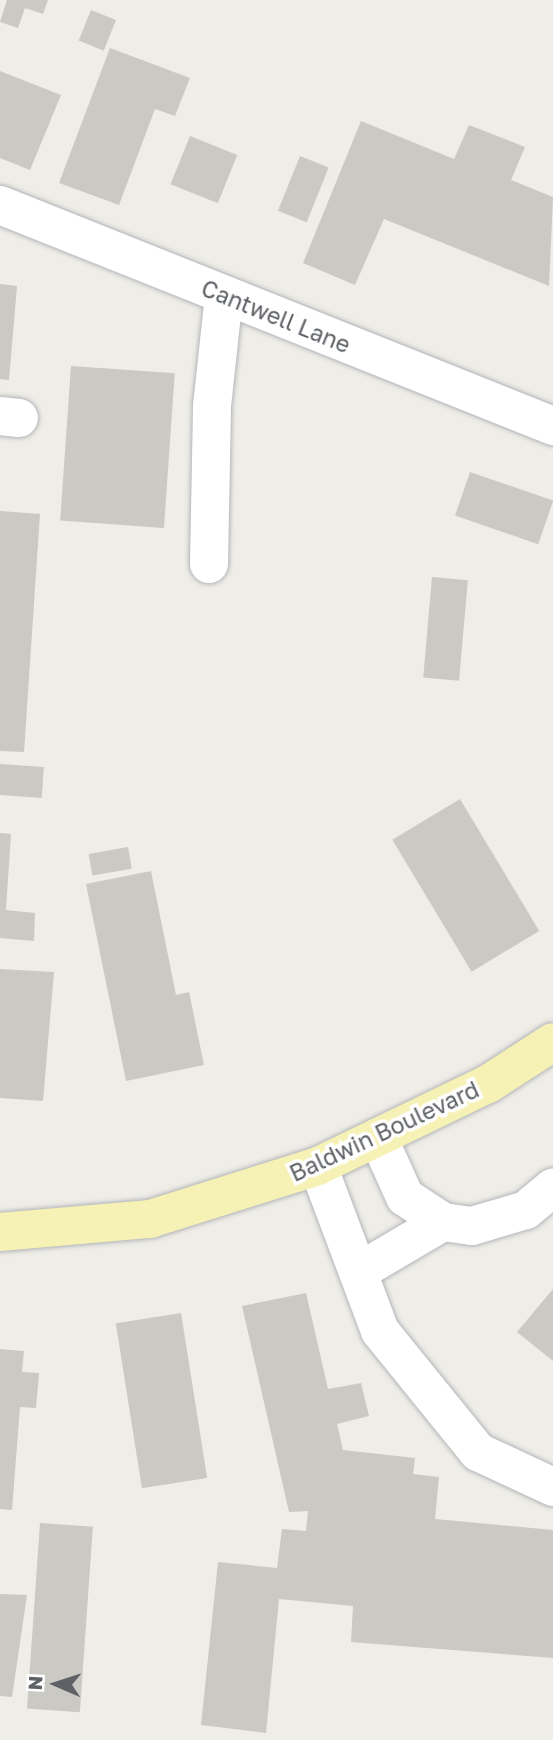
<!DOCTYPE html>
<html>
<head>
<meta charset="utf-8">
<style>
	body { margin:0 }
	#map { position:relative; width:553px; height:1740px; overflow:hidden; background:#efede7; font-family:"Golos Text",sans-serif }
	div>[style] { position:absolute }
	.building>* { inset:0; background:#cac9c3; transform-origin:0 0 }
	.roads { filter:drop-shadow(0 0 2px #b4b6ba) drop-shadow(0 0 2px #b4b6ba) }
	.minor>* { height:38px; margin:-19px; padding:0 19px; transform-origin:19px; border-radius:19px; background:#fff }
	.major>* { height:38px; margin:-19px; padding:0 19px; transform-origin:19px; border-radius:19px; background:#f6f1b4 }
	span { translate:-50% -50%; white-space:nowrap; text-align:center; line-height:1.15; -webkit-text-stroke:7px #fff; paint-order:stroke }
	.street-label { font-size:23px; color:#5e6165 }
	.north { position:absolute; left:21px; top:1649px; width:70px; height:70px; -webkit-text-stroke:5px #fff; paint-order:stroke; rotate:273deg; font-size:19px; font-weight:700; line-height:28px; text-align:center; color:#5e6165 }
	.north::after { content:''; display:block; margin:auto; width:24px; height:32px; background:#5e6165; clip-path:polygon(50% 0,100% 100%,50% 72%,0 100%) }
</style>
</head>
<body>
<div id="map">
	<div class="building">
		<i style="clip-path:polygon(7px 0,48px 0,43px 14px,25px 8px,18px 28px,0 22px)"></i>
		<i style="left:91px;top:10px;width:27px;height:33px;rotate:22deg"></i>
		<i style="clip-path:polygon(110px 48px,190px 78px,175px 116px,155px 109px,119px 205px,59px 183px)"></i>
		<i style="clip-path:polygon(0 71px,61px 95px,30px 170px,0 158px)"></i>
		<i style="clip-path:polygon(361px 121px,454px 159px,469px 125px,525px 147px,511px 180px,553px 197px,549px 286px,384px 219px,355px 285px,303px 263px)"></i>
		<i style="left:190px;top:136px;width:51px;height:52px;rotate:22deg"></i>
		<i style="left:300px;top:156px;width:31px;height:59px;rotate:22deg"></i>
		<i style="clip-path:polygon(0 284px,17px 286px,9px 380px,0 379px)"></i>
		<i style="left:71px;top:366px;width:104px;height:155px;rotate:4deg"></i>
		<i style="left:470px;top:472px;width:88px;height:46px;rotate:19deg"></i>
		<i style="clip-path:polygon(0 511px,40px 514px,24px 752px,0 751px)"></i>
		<i style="left:432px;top:577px;width:36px;height:101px;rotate:5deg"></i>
		<i style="left:0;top:764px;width:44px;height:31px;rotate:4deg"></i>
		<i style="left:460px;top:799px;width:154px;height:79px;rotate:59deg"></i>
		<i style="clip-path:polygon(0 833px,11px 834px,6px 910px,35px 913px,34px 941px,0 938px)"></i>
		<i style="left:128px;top:847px;width:22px;height:40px;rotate:80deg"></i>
		<i style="clip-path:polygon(151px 871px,176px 995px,189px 992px,204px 1065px,126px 1081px,86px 884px)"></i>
		<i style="clip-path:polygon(0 969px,54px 972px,43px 1101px,0 1098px)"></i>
		<i style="clip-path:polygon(553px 1289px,553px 1361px,517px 1332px)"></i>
		<i style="clip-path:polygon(306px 1293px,328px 1389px,361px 1383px,369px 1416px,337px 1424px,343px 1450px,415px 1458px,413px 1474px,439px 1477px,435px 1519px,553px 1530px,553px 1658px,351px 1642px,353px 1606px,279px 1599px,266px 1733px,201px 1725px,218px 1562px,277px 1568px,282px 1529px,306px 1531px,308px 1511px,289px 1512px,242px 1306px)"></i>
		<i style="left:181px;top:1313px;width:167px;height:66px;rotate:81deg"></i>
		<i style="clip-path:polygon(0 1349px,24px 1351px,22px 1372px,39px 1373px,36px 1408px,20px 1407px,12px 1510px,0 1509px)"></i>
		<i style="left:40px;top:1523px;width:53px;height:186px;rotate:4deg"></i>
		<i style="clip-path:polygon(0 1594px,27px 1595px,12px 1697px,0 1696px)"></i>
	</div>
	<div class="roads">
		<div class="minor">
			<i style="left:0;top:205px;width:596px;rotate:21.78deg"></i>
			<i style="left:0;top:416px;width:19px;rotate:6deg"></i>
			<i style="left:209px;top:564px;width:158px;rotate:-88.9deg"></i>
			<i style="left:212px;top:406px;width:112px;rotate:-83.8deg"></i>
			<i style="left:378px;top:1137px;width:66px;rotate:65.8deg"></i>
			<i style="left:405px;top:1197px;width:45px;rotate:33.3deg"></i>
			<i style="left:443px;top:1222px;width:29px;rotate:8deg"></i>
			<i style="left:472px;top:1226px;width:56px;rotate:-16.5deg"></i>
			<i style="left:526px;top:1210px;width:35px;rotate:-40deg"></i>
			<i style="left:318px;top:1166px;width:176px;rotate:69.4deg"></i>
			<i style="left:380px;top:1331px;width:156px;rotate:51deg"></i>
			<i style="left:478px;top:1452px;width:83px;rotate:25deg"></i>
			<i style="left:358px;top:1272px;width:99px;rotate:-30.5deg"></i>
		</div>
		<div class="major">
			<i style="left:0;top:1232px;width:151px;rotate:-5deg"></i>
			<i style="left:150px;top:1219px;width:176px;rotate:-17.5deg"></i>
			<i style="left:318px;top:1166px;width:189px;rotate:-25.8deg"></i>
			<i style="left:488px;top:1084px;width:77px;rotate:-32.9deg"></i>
		</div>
	</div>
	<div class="street-label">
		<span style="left:276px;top:316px;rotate:22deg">Cantwell Lane</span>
		<span style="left:384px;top:1131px;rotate:-25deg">Baldwin Boulevard</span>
	</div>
	<div class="north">N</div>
</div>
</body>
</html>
